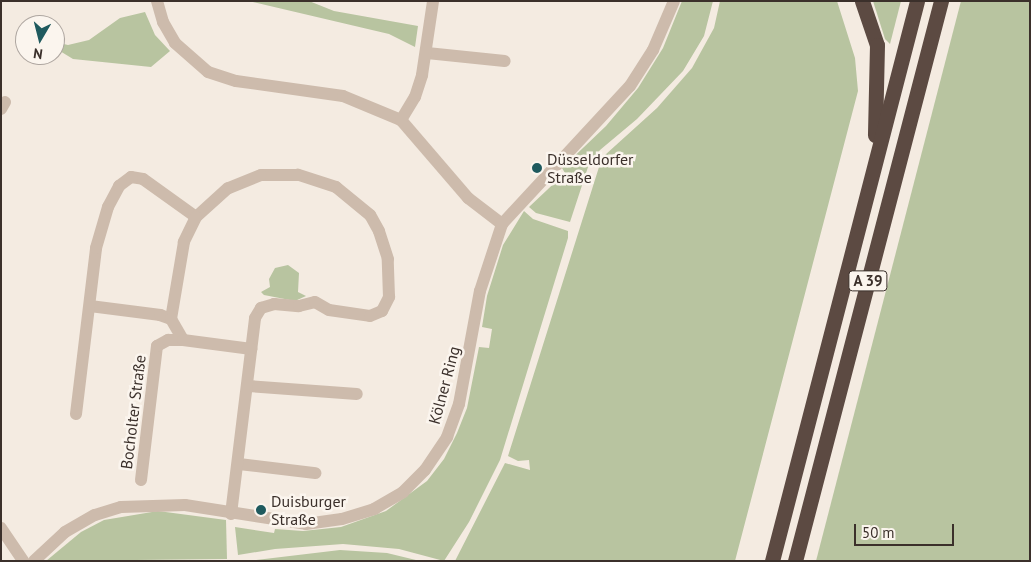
<!DOCTYPE html>
<html>
<head>
<meta charset="utf-8">
<style>
	body { margin:0 }
	#map { position:relative; width:1031px; height:562px; overflow:hidden; background:#f4ebe1; font-family:"PT Sans",sans-serif }
	div>[style] { position:absolute }
	.green>* { inset:0; background:#b8c4a0 }
	.minor>* { height:12px; margin:-6px; padding:0 6px; transform-origin:6px; border-radius:6px; background:#cdbbac }
	.highway>* { height:15px; margin:-7.5px; padding:0 7.5px; transform-origin:7.5px; border-radius:7.5px; background:#5c4a42 }
	.dots>* { width:14px; height:14px; translate:-50% -50%; box-sizing:border-box; border:2px solid #fbf5ee; border-radius:50% }
	span { translate:-50% -50%; white-space:nowrap; text-align:center; line-height:1.15; -webkit-text-stroke:5px #fbf5ee; paint-order:stroke }
	.shield-label span { padding:1px 4px; background:#fbf5ee; border:1px solid; border-radius:4px; -webkit-text-stroke-width:0 }
	.shield-label { font-size:15px; color:#3b302b; font-weight:700 }
	.poi-label { font-size:16px; color:#3b302b }
	.left { translate:0 -50%; text-align:left }
	.street-label { font-size:16px; color:#3b302b }
	.frame { position:absolute; inset:0; border:2px solid #3b302b; pointer-events:none }
	.north { position:absolute; left:15px; top:15px; width:50px; height:50px; box-sizing:border-box; background:#fbf5ee; border:1px solid #aea6a0; border-radius:50%; rotate:188deg; font-size:14px; font-weight:700; line-height:20px; text-align:center; color:#3b302b }
	.north::after { content:''; display:block; margin:auto; width:18px; height:22px; background:#1f5a5e; clip-path:polygon(50% 0,100% 100%,50% 72%,0 100%) }
	.scale { position:absolute; left:854px; top:524px; width:100px; height:22px; box-sizing:border-box; border:2px solid #3b302b; border-top:0; padding-left:6px; font-size:15px; line-height:18px; white-space:nowrap; color:#3b302b; -webkit-text-stroke:4px #fbf5ee; paint-order:stroke }
</style>
</head>
<body>
<div id="map">
	<div class="green">
		<i style="clip-path:polygon(249px 1px,309px 1px,334px 11px,418px 26px,415px 47px,389px 34px)"></i>
		<i style="clip-path:polygon(682px 1px,713px 1px,704px 36px,683px 71px,637px 119px,600px 150px,588px 167px,570px 222px,536px 213px,529px 207px,565px 173px,562px 168px,606px 126px,638px 88px,663px 48px)"></i>
		<i style="clip-path:polygon(720px 1px,837px 1px,855px 58px,858px 91px,735px 561px,455px 561px,505px 463px,530px 470px,529px 460px,518px 461px,508px 456px,599px 167px,605px 155px,657px 108px,692px 68px,714px 28px)"></i>
		<i style="clip-path:polygon(873px 1px,901px 1px,890px 44px,885px 39px)"></i>
		<i style="clip-path:polygon(961px 1px,1030px 1px,1030px 561px,816px 561px)"></i>
		<i style="clip-path:polygon(145px 12px,155px 35px,170px 51px,151px 67px,73px 59px,55px 48px,55px 42px,68px 45px,89px 40px,120px 18px)"></i>
		<i style="clip-path:polygon(524px 211px,533px 219px,568px 231px,568px 238px,500px 460px,469px 522px,444px 561px,399px 549px,343px 544px,275px 549px,238px 555px,235px 527px,274px 533px,275px 529px,303px 531px,341px 527px,386px 511px,427px 481px,444px 459px,457px 433px,467px 408px,479px 347px,489px 348px,492px 329px,482px 327px,487px 296px,503px 245px)"></i>
		<i style="clip-path:polygon(288px 265px,299px 273px,298px 292px,306px 296px,295px 301px,264px 295px,261px 292px,270px 287px,269px 279px,275px 268px)"></i>
		<i style="clip-path:polygon(158px 511px,226px 520px,227px 559px,46px 561px,81px 532px,104px 520px)"></i>
		<i style="clip-path:polygon(340px 550px,387px 553px,420px 561px,248px 561px)"></i>
	</div>
	<div class="minor">
		<i style="left:157px;top:1px;width:22px;rotate:74deg"></i>
		<i style="left:163px;top:22px;width:24px;rotate:60deg"></i>
		<i style="left:175px;top:43px;width:44px;rotate:41.3deg"></i>
		<i style="left:208px;top:72px;width:29px;rotate:18deg"></i>
		<i style="left:236px;top:81px;width:108px;rotate:8deg"></i>
		<i style="left:343px;top:96px;width:63px;rotate:22.5deg"></i>
		<i style="left:401px;top:120px;width:103px;rotate:49.3deg"></i>
		<i style="left:468px;top:198px;width:43px;rotate:37.4deg"></i>
		<i style="left:427px;top:53px;width:78px;rotate:5.9deg"></i>
		<i style="left:1px;top:109px;width:8px;rotate:-60deg"></i>
		<i style="left:401px;top:120px;width:27px;rotate:-59deg"></i>
		<i style="left:415px;top:97px;width:23px;rotate:-72deg"></i>
		<i style="left:422px;top:75px;width:75px;rotate:-81.5deg"></i>
		<i style="left:90px;top:306px;width:71px;rotate:7.3deg"></i>
		<i style="left:160px;top:315px;width:12px;rotate:20deg"></i>
		<i style="left:248px;top:386px;width:109px;rotate:4.2deg"></i>
		<i style="left:76px;top:414px;width:167px;rotate:-83.1deg"></i>
		<i style="left:96px;top:248px;width:43px;rotate:-73.7deg"></i>
		<i style="left:108px;top:207px;width:24px;rotate:-62deg"></i>
		<i style="left:119px;top:186px;width:15px;rotate:-37deg"></i>
		<i style="left:131px;top:177px;width:12px;rotate:9deg"></i>
		<i style="left:143px;top:179px;width:65px;rotate:35.6deg"></i>
		<i style="left:239px;top:464px;width:77px;rotate:6.8deg"></i>
		<i style="left:141px;top:480px;width:135px;rotate:-83.2deg"></i>
		<i style="left:157px;top:346px;width:13px;rotate:-29deg"></i>
		<i style="left:168px;top:340px;width:15px"></i>
		<i style="left:231px;top:514px;width:197px;rotate:-83deg"></i>
		<i style="left:255px;top:318px;width:12px;rotate:-59deg"></i>
		<i style="left:261px;top:308px;width:14px;rotate:-17deg"></i>
		<i style="left:274px;top:304px;width:25px;rotate:5deg"></i>
		<i style="left:299px;top:306px;width:16px;rotate:-14deg"></i>
		<i style="left:315px;top:302px;width:16px;rotate:30deg"></i>
		<i style="left:329px;top:310px;width:41px;rotate:8.3deg"></i>
		<i style="left:370px;top:316px;width:13px;rotate:-23deg"></i>
		<i style="left:382px;top:311px;width:16px;rotate:-63deg"></i>
		<i style="left:389px;top:297px;width:38px;rotate:-92deg"></i>
		<i style="left:388px;top:259px;width:29px;rotate:-108deg"></i>
		<i style="left:379px;top:231px;width:18px;rotate:-119deg"></i>
		<i style="left:370px;top:215px;width:44px;rotate:-140.5deg"></i>
		<i style="left:336px;top:187px;width:40px;rotate:-162deg"></i>
		<i style="left:298px;top:175px;width:37px;rotate:180deg"></i>
		<i style="left:261px;top:175px;width:35px;rotate:158deg"></i>
		<i style="left:228px;top:188px;width:43px;rotate:137.8deg"></i>
		<i style="left:196px;top:217px;width:28px;rotate:116deg"></i>
		<i style="left:184px;top:242px;width:78px;rotate:99.6deg"></i>
		<i style="left:171px;top:319px;width:24px;rotate:60deg"></i>
		<i style="left:183px;top:340px;width:69px;rotate:7.5deg"></i>
		<i style="left:1px;top:528px;width:40px;rotate:56deg"></i>
		<i style="left:34px;top:561px;width:42px;rotate:-43.1deg"></i>
		<i style="left:65px;top:532px;width:34px;rotate:-30deg"></i>
		<i style="left:95px;top:515px;width:27px;rotate:-17deg"></i>
		<i style="left:121px;top:507px;width:64px;rotate:-1.8deg"></i>
		<i style="left:185px;top:505px;width:122px;rotate:8.9deg"></i>
		<i style="left:306px;top:524px;width:36px;rotate:-8deg"></i>
		<i style="left:342px;top:519px;width:34px;rotate:-17deg"></i>
		<i style="left:374px;top:509px;width:34px;rotate:-30deg"></i>
		<i style="left:403px;top:492px;width:31px;rotate:-45deg"></i>
		<i style="left:425px;top:470px;width:40px;rotate:-56deg"></i>
		<i style="left:447px;top:437px;width:35px;rotate:-70deg"></i>
		<i style="left:459px;top:404px;width:115px;rotate:-79.5deg"></i>
		<i style="left:480px;top:291px;width:71px;rotate:-71.8deg"></i>
		<i style="left:502px;top:224px;width:188px;rotate:-47.2deg"></i>
		<i style="left:630px;top:86px;width:43px;rotate:-57.4deg"></i>
		<i style="left:653px;top:50px;width:53px;rotate:-66.8deg"></i>
	</div>
	<div class="highway">
		<i style="left:862px;top:1px;width:46px;rotate:71.2deg"></i>
		<i style="left:877px;top:45px;width:90px;rotate:91.3deg"></i>
		<i style="left:772px;top:561px;width:578px;rotate:-75.48deg"></i>
		<i style="left:795px;top:561px;width:579px;rotate:-75.39deg"></i>
	</div>
	<div class="dots">
		<i style="left:537px;top:168px;background:#1f5a5e"></i>
		<i style="left:261px;top:510px;background:#1f5a5e"></i>
	</div>
	<div class="shield-label">
		<span style="left:868px;top:281px">A 39</span>
	</div>
	<div class="poi-label">
		<span class="left" style="left:547px;top:168px">Düsseldorfer<br>Straße</span>
		<span class="left" style="left:271px;top:510px">Duisburger<br>Straße</span>
	</div>
	<div class="street-label">
		<span style="left:444px;top:385px;rotate:-75deg">Kölner Ring</span>
		<span style="left:133px;top:412px;rotate:-83deg">Bocholter Straße</span>
	</div>
	<div class="frame"></div>
	<div class="north">N</div>
	<div class="scale">50 m</div>
</div>
</body>
</html>
